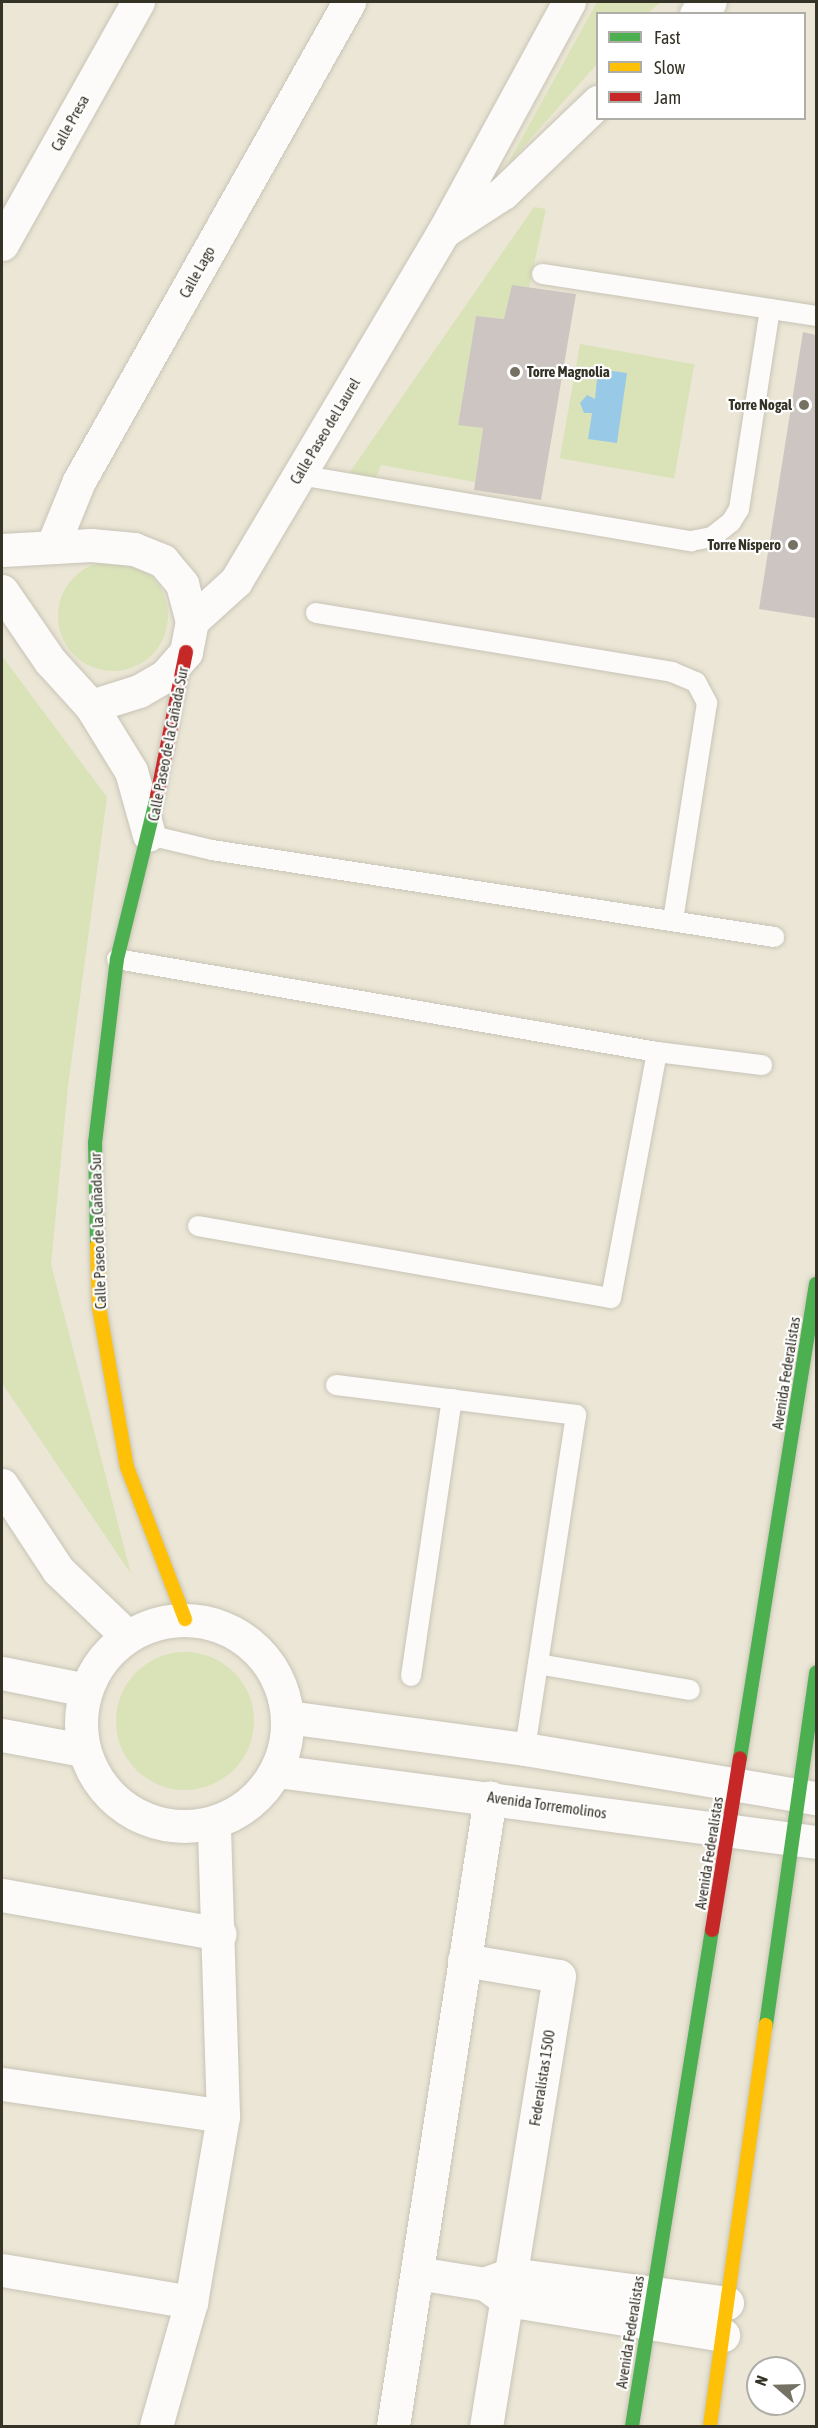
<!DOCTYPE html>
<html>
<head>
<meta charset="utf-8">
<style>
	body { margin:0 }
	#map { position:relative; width:818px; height:2428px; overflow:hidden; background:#ebe6d5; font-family:"Asap Condensed",sans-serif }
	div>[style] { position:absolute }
	.green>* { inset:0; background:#dae3b8; transform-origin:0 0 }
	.round { border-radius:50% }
	.water>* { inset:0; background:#98cae7 }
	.building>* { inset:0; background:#cdc5c1 }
	.roads { filter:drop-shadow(0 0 2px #c8c4b7) drop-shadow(0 0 2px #c8c4b7) }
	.lane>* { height:20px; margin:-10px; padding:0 10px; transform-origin:10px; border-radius:10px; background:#fcfbf9 }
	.street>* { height:33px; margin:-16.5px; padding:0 16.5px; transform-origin:16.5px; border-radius:16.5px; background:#fcfbf9 }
	.street>.ring { margin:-16.5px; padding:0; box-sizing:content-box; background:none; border:33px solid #fcfbf9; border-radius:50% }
	.fast>* { height:14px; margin:-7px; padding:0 7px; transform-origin:7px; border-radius:7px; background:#4caf50 }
	.slow>* { height:14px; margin:-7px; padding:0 7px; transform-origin:7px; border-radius:7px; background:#ffc107 }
	.jam>* { height:14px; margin:-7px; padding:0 7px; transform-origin:7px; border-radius:7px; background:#c62828 }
	.dots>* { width:16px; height:16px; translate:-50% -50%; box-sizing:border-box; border:3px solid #fff; border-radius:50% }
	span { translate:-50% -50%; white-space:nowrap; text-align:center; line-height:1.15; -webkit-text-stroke:4.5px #fff; paint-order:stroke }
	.street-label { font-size:15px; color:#353226 }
	.poi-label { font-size:15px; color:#353226; font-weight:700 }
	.left { translate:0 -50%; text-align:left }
	.right { translate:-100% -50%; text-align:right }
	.frame { position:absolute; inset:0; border:3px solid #353226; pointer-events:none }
	.legend { position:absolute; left:596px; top:12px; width:210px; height:108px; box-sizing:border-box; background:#fff; border:2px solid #aeada8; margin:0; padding:8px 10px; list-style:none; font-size:18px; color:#353226 }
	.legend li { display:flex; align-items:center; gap:12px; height:30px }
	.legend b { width:30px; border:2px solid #aeada8 }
	.north { position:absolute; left:746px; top:2356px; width:60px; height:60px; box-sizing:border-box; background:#fff; border:2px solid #aeada8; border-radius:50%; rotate:290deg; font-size:16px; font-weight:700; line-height:24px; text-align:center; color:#353226 }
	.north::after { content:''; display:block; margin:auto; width:21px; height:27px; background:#757163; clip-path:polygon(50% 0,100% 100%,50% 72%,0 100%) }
</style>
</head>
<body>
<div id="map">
	<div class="green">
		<i style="clip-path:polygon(597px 2px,661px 2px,648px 13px,598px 14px,597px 64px,507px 165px)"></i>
		<i style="clip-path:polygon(534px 207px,546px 209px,529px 288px,504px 319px,476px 316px,458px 424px,483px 428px,475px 482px,381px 465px,374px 482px,350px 472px)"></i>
		<i style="left:580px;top:344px;width:116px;height:116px;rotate:10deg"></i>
		<i class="round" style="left:58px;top:561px;width:110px;height:110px"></i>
		<i style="clip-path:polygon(2px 656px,107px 797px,68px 1086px,51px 1264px,131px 1574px,2px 1383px)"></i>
		<i class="round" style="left:116px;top:1652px;width:138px;height:138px"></i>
	</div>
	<div class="water">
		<i style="clip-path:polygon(598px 369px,627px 373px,617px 443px,588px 439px,592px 413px,584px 413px,580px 403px,587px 395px,595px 399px)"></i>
	</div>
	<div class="building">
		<i style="clip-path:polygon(512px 285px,576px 294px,541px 500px,474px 490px,483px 428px,458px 425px,476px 316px,504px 319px)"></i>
		<i style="clip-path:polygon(803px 332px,816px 335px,816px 618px,759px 609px)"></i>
	</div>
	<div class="roads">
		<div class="lane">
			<i style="left:542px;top:274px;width:277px;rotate:8.7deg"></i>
			<i style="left:299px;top:475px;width:398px;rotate:9.6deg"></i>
			<i style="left:691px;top:541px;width:21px;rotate:-11deg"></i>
			<i style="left:712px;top:537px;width:24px;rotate:-38deg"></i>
			<i style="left:731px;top:522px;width:15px;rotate:-58deg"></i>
			<i style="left:739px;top:509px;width:202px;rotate:-81.2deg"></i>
			<i style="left:316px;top:613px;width:361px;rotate:9.4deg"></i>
			<i style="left:672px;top:672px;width:26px;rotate:23deg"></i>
			<i style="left:696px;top:682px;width:24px;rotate:62deg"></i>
			<i style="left:707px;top:703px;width:220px;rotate:98.9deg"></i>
			<i style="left:149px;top:835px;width:65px;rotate:13.4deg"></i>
			<i style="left:212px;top:850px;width:569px;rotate:8.8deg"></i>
			<i style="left:117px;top:959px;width:548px;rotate:9.77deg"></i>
			<i style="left:657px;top:1052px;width:106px;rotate:7.1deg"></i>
			<i style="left:198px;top:1226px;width:419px;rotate:9.9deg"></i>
			<i style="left:611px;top:1298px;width:250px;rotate:-79.4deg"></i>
			<i style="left:336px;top:1385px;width:242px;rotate:7.1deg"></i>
			<i style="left:576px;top:1415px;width:338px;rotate:98.7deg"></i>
			<i style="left:538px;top:1664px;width:154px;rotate:9.7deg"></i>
			<i style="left:411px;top:1676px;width:280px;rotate:-81.6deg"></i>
		</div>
		<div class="street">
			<i style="left:696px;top:14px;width:18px;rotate:-41deg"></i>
			<i style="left:446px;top:230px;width:68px;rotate:-33deg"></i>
			<i style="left:503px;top:193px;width:132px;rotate:-43.8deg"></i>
			<i style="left:2px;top:244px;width:278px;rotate:-60.7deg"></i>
			<i style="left:52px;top:547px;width:71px;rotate:-67.8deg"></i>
			<i style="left:79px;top:481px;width:550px;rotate:-60.59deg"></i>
			<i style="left:2px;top:550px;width:89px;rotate:-3.2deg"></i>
			<i style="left:91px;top:545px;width:43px;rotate:5.3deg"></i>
			<i style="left:134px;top:549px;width:31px;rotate:22deg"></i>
			<i style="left:163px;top:561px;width:30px;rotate:50deg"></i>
			<i style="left:182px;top:584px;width:38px;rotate:75deg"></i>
			<i style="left:192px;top:621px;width:32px;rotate:101deg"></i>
			<i style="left:186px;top:652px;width:32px;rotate:131deg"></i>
			<i style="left:165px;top:676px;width:30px;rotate:150deg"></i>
			<i style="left:139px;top:691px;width:50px;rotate:162.6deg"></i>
			<i style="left:2px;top:591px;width:85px;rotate:55.6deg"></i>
			<i style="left:50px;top:661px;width:61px;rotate:47.7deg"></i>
			<i style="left:91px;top:706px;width:76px;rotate:58.4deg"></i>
			<i style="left:131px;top:771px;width:66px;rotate:74.3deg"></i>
			<i style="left:192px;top:621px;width:59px;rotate:-42.3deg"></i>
			<i style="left:236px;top:581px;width:407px;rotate:-59.3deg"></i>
			<i style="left:444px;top:231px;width:261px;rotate:-61.4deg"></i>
			<i style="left:2px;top:1485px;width:102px;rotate:56.6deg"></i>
			<i style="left:58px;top:1570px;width:95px;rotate:43.7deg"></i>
			<i class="ring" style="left:81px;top:1620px;width:173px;height:173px"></i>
			<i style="left:2px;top:1673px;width:86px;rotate:11.4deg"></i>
			<i style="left:288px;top:1717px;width:239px;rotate:7.7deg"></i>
			<i style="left:525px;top:1749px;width:295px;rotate:9.6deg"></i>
			<i style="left:2px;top:1735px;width:82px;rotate:10.5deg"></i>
			<i style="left:277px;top:1771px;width:544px;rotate:7.5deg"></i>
			<i style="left:2px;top:1895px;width:221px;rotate:10.1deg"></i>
			<i style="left:464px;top:1960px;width:96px;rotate:9.6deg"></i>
			<i style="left:559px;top:1976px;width:456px;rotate:99.2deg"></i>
			<i style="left:2px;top:2084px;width:223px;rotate:8.2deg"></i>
			<i style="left:2px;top:2270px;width:192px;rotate:9.6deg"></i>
			<i style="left:417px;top:2273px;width:69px;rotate:9.2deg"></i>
			<i style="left:485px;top:2284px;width:27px;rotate:36deg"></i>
			<i style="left:507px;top:2300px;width:219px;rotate:9.2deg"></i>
			<i style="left:489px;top:2282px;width:23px;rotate:-20deg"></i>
			<i style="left:511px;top:2274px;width:218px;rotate:7.6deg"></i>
			<i style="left:156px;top:2426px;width:129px;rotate:-74.2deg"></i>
			<i style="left:191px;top:2302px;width:189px;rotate:-80.2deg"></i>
			<i style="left:223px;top:2116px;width:293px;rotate:-91.8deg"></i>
			<i style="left:393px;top:2426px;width:636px;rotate:-81.23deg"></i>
		</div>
		<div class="fast">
			<i style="left:97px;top:1245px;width:102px;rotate:-91.1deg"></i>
			<i style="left:95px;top:1143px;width:185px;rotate:-83.2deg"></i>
			<i style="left:117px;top:959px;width:168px;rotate:-76.2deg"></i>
			<i style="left:740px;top:1758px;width:480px;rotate:-80.9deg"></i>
			<i style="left:766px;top:2025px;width:356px;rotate:-81.9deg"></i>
			<i style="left:632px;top:2426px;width:502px;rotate:-80.84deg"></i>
		</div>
		<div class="slow">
			<i style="left:97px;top:1245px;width:62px;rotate:88.2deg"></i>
			<i style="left:99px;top:1307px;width:162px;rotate:80.1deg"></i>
			<i style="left:127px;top:1467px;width:163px;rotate:69.1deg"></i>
			<i style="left:710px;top:2426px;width:405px;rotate:-82.1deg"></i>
		</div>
		<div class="jam">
			<i style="left:157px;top:796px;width:147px;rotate:-78.6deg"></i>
			<i style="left:712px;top:1930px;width:174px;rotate:-80.8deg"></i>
		</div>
	</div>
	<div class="dots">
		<i style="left:515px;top:372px;background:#757163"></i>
		<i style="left:804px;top:405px;background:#757163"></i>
		<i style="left:793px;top:545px;background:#757163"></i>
	</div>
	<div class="street-label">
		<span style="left:70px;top:123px;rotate:-61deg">Calle Presa</span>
		<span style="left:197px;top:272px;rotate:-61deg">Calle Lago</span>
		<span style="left:325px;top:431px;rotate:-59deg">Calle Paseo del Laurel</span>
		<span style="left:168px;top:744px;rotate:-79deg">Calle Paseo de la Cañada Sur</span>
		<span style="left:98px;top:1231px;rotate:-92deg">Calle Paseo de la Cañada Sur</span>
		<span style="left:786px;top:1373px;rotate:-81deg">Avenida Federalistas</span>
		<span style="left:547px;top:1805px;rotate:8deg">Avenida Torremolinos</span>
		<span style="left:709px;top:1853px;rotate:-81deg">Avenida Federalistas</span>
		<span style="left:542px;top:2078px;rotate:-81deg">Federalistas 1500</span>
		<span style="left:630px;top:2332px;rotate:-81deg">Avenida Federalistas</span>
	</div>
	<div class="poi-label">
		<span class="left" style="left:527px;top:372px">Torre Magnolia</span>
		<span class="right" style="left:792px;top:405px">Torre Nogal</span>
		<span class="right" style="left:781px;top:545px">Torre Níspero</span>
	</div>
	<div class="frame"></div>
	<ul class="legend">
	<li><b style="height:8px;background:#4caf50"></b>Fast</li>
	<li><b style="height:8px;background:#ffc107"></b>Slow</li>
	<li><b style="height:8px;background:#c62828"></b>Jam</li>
	</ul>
	<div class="north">N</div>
</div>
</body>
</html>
